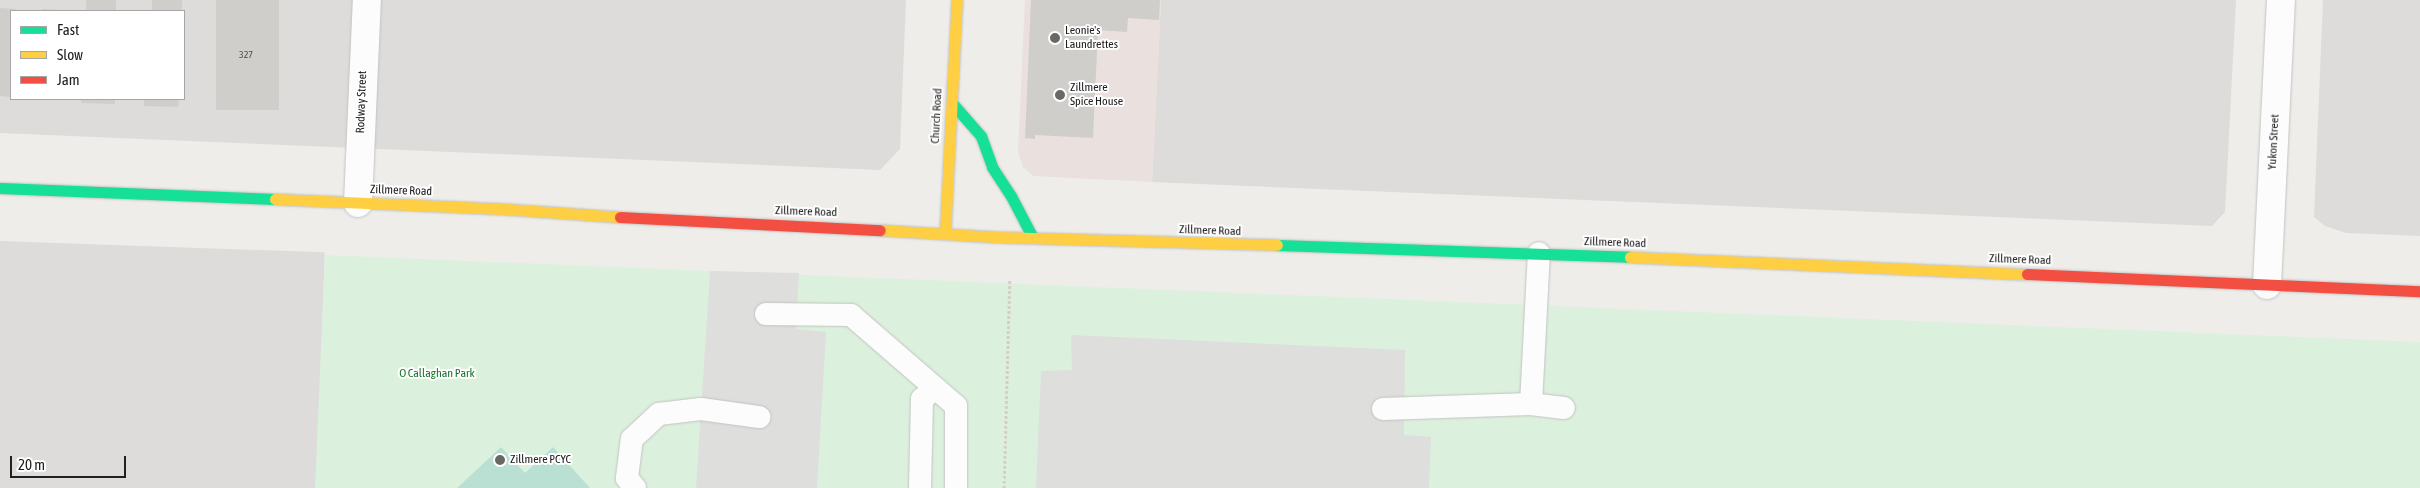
<!DOCTYPE html>
<html>
<head>
<meta charset="utf-8">
<style>
	body { margin:0 }
	#map { position:relative; width:2420px; height:488px; overflow:hidden; background:#eeedea; font-family:"Asap Condensed",sans-serif }
	div>[style] { position:absolute }
	.residential>* { inset:0; background:#dddcdb; transform-origin:0 0 }
	.commercial>* { inset:0; background:#eae0dd }
	.park>* { inset:0; background:#dbf1dd }
	.pitch>* { inset:0; background:#bae0d4 }
	.parking>* { inset:0; background:#dededc }
	.building>* { inset:0; background:#cfcecb; transform-origin:0 0 }
	.path>* { height:3px; margin-top:-1.5px; transform-origin:0; background:repeating-linear-gradient(90deg,#d6ccc9 0 2.5px,transparent 0 5px) }
	.roads { filter:drop-shadow(0 0 1px #c4c3c2) drop-shadow(0 0 1px #c4c3c2) }
	.lane>* { height:22px; margin:-11px; padding:0 11px; transform-origin:11px; border-radius:11px; background:#fcfcfc }
	.street>* { height:28px; margin:-14px; padding:0 14px; transform-origin:14px; border-radius:14px; background:#fcfcfc }
	.fast>* { height:11px; margin:-5.5px; padding:0 5.5px; transform-origin:5.5px; border-radius:5.5px; background:#16e098 }
	.slow>* { height:11px; margin:-5.5px; padding:0 5.5px; transform-origin:5.5px; border-radius:5.5px; background:#ffcf43 }
	.jam>* { height:11px; margin:-5.5px; padding:0 5.5px; transform-origin:5.5px; border-radius:5.5px; background:#f24e42 }
	.dots>* { width:14px; height:14px; translate:-50% -50%; box-sizing:border-box; border:2px solid #fff; border-radius:50% }
	span { translate:-50% -50%; white-space:nowrap; text-align:center; line-height:1.15; -webkit-text-stroke:4px #fff; paint-order:stroke }
	.number-label { font-size:10px; color:#4c4c4b }
	.number-label span { -webkit-text-stroke-width:0 }
	.poi-label { font-size:12px; color:#202020 }
	.left { translate:0 -50%; text-align:left }
	.street-label { font-size:12px; color:#202020 }
	.park-label { font-size:12px; color:#19742a }
	.legend { position:absolute; left:10px; top:10px; width:175px; height:90px; box-sizing:border-box; background:#fff; border:1px solid #a6a6a6; margin:0; padding:6px 9px; list-style:none; font-size:15px; color:#202020 }
	.legend li { display:flex; align-items:center; gap:10px; height:25px }
	.legend b { width:25px; border:1px solid #a6a6a6 }
	.scale { position:absolute; left:10px; top:456px; width:116px; height:22px; box-sizing:border-box; border:2px solid #202020; border-top:0; padding-left:6px; font-size:15px; line-height:18px; white-space:nowrap; color:#202020; -webkit-text-stroke:4px #fff; paint-order:stroke }
</style>
</head>
<body>
<div id="map">
	<div class="residential">
		<i style="clip-path:polygon(evenodd,0 0,906px 0,900px 149px,880px 170px,0 133px,0 0,11px 11px,184px 11px,184px 99px,11px 99px,11px 11px)"></i>
		<i style="clip-path:polygon(1161px 0,2236px 0,2225px 212px,2212px 226px,1152px 182px)"></i>
		<i style="clip-path:polygon(2323px 0,2420px 0,2420px 236px,2346px 233px,2325px 226px,2314px 217px)"></i>
		<i style="left:0;top:241px;width:325px;height:247px;rotate:2deg"></i>
	</div>
	<div class="commercial">
		<i style="clip-path:polygon(1025px 0,1161px 0,1152px 182px,1033px 176px,1023px 167px,1018px 152px)"></i>
	</div>
	<div class="park">
		<i style="clip-path:polygon(325px 255px,2420px 342px,2420px 488px,315px 488px)"></i>
	</div>
	<div class="pitch">
		<i style="clip-path:polygon(501px 447px,525px 473px,553px 447px,590px 488px,457px 488px)"></i>
	</div>
	<div class="parking">
		<i style="clip-path:polygon(710px 271px,799px 273px,796px 329px,826px 332px,817px 488px,696px 488px)"></i>
		<i style="clip-path:polygon(1071px 335px,1405px 350px,1404px 435px,1431px 437px,1429px 488px,1036px 488px,1041px 371px,1072px 370px)"></i>
	</div>
	<div class="building">
		<i style="left:86px;top:0;width:30px;height:11px"></i>
		<i style="left:152px;top:0;width:30px;height:11px"></i>
		<i style="left:216px;top:0;width:63px;height:110px"></i>
		<i style="clip-path:polygon(1031px 0,1160px 0,1159px 20px,1128px 18px,1127px 32px,1098px 30px,1093px 138px,1035px 135px,1035px 139px,1025px 138px)"></i>
		<i style="clip-path:polygon(0 8px,16px 9px,16px 11px,11px 11px,10px 97px,0 96px)"></i>
		<i style="clip-path:polygon(42px 9px,60px 10px,60px 11px,42px 11px)"></i>
		<i style="clip-path:polygon(81px 99px,115px 99px,115px 104px,81px 103px)"></i>
		<i style="clip-path:polygon(144px 99px,179px 99px,178px 107px,144px 106px)"></i>
	</div>
	<div class="path">
		<i style="left:1004px;top:488px;width:209px;rotate:-88.4deg"></i>
	</div>
	<div class="roads">
		<div class="lane">
			<i style="left:766px;top:314px;width:85px;rotate:0.7deg"></i>
			<i style="left:851px;top:315px;width:139px;rotate:40.9deg"></i>
			<i style="left:956px;top:406px;width:82px;rotate:90deg"></i>
			<i style="left:1531px;top:404px;width:151px;rotate:-87deg"></i>
			<i style="left:1383px;top:409px;width:148px;rotate:-1.9deg"></i>
			<i style="left:1531px;top:404px;width:33px;rotate:7deg"></i>
			<i style="left:635px;top:488px;width:13px;rotate:-129deg"></i>
			<i style="left:627px;top:478px;width:39px;rotate:-83deg"></i>
			<i style="left:632px;top:439px;width:37px;rotate:-43deg"></i>
			<i style="left:659px;top:414px;width:42px;rotate:-6.8deg"></i>
			<i style="left:701px;top:409px;width:59px;rotate:7.9deg"></i>
			<i style="left:920px;top:488px;width:89px;rotate:-88.7deg"></i>
			<i style="left:922px;top:399px;width:17px;rotate:-40deg"></i>
		</div>
		<div class="street">
			<i style="left:358px;top:203px;width:203px;rotate:-87.5deg"></i>
			<i style="left:2267px;top:285px;width:285px;rotate:-87.2deg"></i>
		</div>
		<div class="fast">
			<i style="left:952px;top:103px;width:44px;rotate:48.7deg"></i>
			<i style="left:981px;top:136px;width:33px;rotate:70deg"></i>
			<i style="left:992px;top:167px;width:35px;rotate:57deg"></i>
			<i style="left:1011px;top:196px;width:47px;rotate:62.4deg"></i>
			<i style="left:0;top:188px;width:275px;rotate:2.3deg"></i>
			<i style="left:1277px;top:245px;width:353px;rotate:1.9deg"></i>
		</div>
		<div class="slow">
			<i style="left:275px;top:199px;width:230px;rotate:2.5deg"></i>
			<i style="left:505px;top:209px;width:115px;rotate:4deg"></i>
			<i style="left:880px;top:230px;width:116px;rotate:3.5deg"></i>
			<i style="left:996px;top:237px;width:281px;rotate:1.6deg"></i>
			<i style="left:945px;top:233px;width:233px;rotate:-87.1deg"></i>
			<i style="left:1630px;top:257px;width:397px;rotate:2.5deg"></i>
		</div>
		<div class="jam">
			<i style="left:620px;top:217px;width:260px;rotate:2.9deg"></i>
			<i style="left:2027px;top:274px;width:393px;rotate:2.5deg"></i>
		</div>
	</div>
	<div class="dots">
		<i style="left:1055px;top:38px;background:#686867"></i>
		<i style="left:1060px;top:95px;background:#686867"></i>
		<i style="left:500px;top:460px;background:#686867"></i>
	</div>
	<div class="number-label">
		<span style="left:246px;top:55px">327</span>
	</div>
	<div class="poi-label">
		<span class="left" style="left:1065px;top:38px">Leonie's<br>Laundrettes</span>
		<span class="left" style="left:1070px;top:95px">Zillmere<br>Spice House</span>
		<span class="left" style="left:510px;top:460px">Zillmere PCYC</span>
	</div>
	<div class="street-label">
		<span style="left:362px;top:102px;rotate:-88deg">Rodway Street</span>
		<span style="left:937px;top:116px;rotate:-87deg">Church Road</span>
		<span style="left:2274px;top:142px;rotate:-87deg">Yukon Street</span>
		<span style="left:401px;top:191px;rotate:2deg">Zillmere Road</span>
		<span style="left:806px;top:212px;rotate:2deg">Zillmere Road</span>
		<span style="left:1210px;top:231px;rotate:2deg">Zillmere Road</span>
		<span style="left:1615px;top:243px;rotate:2deg">Zillmere Road</span>
		<span style="left:2020px;top:260px;rotate:2deg">Zillmere Road</span>
	</div>
	<div class="park-label">
		<span style="left:437px;top:374px">O Callaghan Park</span>
	</div>
	<ul class="legend">
	<li><b style="height:6px;background:#16e098"></b>Fast</li>
	<li><b style="height:6px;background:#ffcf43"></b>Slow</li>
	<li><b style="height:6px;background:#f24e42"></b>Jam</li>
	</ul>
	<div class="scale">20 m</div>
</div>
</body>
</html>
